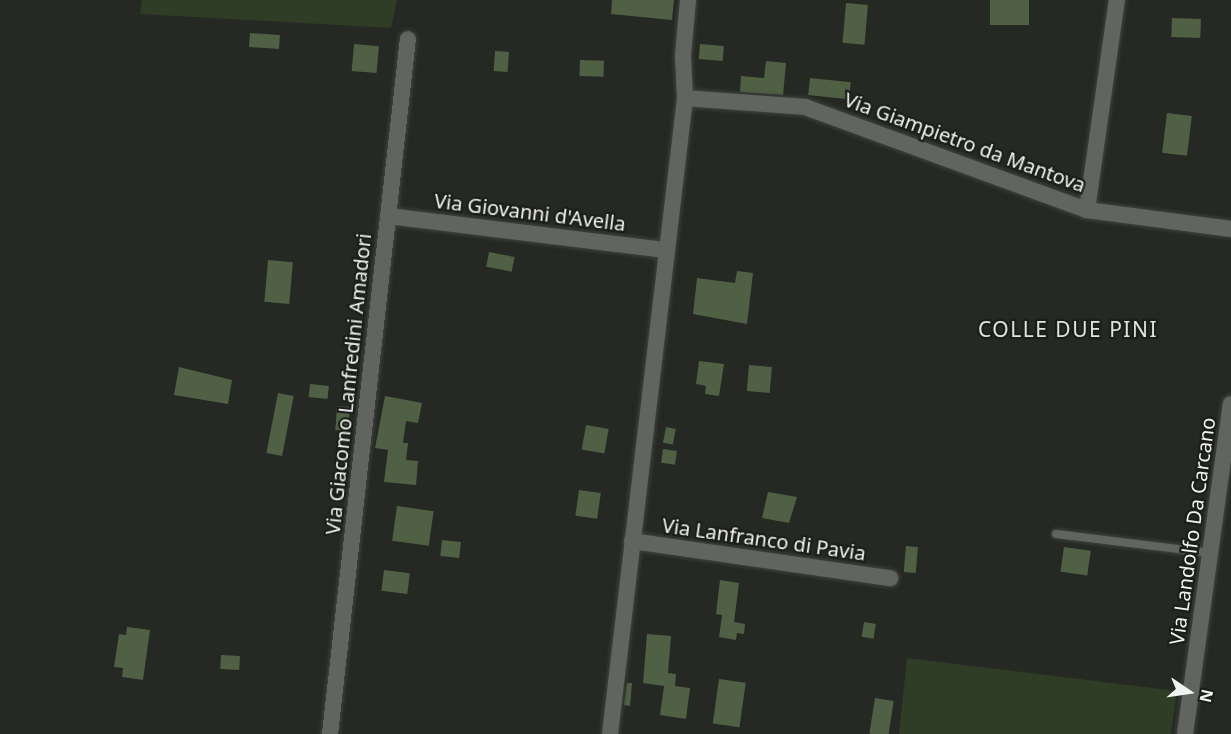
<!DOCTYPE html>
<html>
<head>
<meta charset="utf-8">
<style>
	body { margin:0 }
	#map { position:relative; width:1231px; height:734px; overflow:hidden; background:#252823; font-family:"Noto Sans",sans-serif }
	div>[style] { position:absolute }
	.green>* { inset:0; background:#303d26 }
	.building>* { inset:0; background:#506045; transform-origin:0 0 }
	.roads { filter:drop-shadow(0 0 2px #40433f) drop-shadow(0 0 2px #40433f) }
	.lane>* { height:8px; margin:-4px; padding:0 4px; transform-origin:4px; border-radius:4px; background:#61645f }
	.street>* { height:16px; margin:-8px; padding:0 8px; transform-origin:8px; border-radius:8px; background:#61645f }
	span { translate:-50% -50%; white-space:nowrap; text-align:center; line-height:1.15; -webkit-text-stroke:4.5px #1c1e1a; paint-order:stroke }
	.street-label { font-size:20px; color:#f2f4f1 }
	.neighbourhood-label { font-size:21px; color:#dfe3dd; letter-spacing:1.5px }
	.north { position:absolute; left:1159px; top:662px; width:60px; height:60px; -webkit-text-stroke:4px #1c1e1a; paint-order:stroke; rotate:103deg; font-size:16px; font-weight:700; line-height:24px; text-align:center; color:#f2f4f1 }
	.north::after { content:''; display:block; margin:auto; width:21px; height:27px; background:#f2f4f1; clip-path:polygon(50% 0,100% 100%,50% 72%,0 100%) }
</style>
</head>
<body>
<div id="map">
	<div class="green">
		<i style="clip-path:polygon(142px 0,397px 0,391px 28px,140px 14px)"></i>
		<i style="clip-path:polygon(907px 658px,1177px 691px,1171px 734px,899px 734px)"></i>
	</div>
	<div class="building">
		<i style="clip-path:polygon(612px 0,674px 0,672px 20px,611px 14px)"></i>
		<i style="left:990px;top:0;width:39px;height:25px"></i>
		<i style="left:846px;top:3px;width:22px;height:40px;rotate:5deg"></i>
		<i style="left:1172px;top:18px;width:29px;height:19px;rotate:2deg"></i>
		<i style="left:250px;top:33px;width:30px;height:14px;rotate:4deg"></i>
		<i style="left:354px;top:44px;width:25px;height:27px;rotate:5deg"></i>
		<i style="left:700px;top:44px;width:24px;height:15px;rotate:5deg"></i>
		<i style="left:495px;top:51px;width:14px;height:20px;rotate:4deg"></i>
		<i style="left:580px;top:60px;width:24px;height:16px;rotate:2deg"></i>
		<i style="clip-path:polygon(766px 61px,786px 63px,783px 95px,740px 92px,741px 76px,764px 78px)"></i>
		<i style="left:810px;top:78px;width:41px;height:17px;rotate:6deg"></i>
		<i style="left:1167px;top:113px;width:25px;height:40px;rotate:7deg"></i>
		<i style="left:489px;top:252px;width:26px;height:15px;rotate:11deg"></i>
		<i style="left:268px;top:260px;width:25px;height:42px;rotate:5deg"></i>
		<i style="clip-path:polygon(737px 271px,753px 273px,747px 324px,693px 314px,697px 278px,735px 283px)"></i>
		<i style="clip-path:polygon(699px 361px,724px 364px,719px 396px,705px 394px,706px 386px,696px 384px)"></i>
		<i style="left:749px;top:365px;width:23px;height:26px;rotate:5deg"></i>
		<i style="clip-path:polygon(179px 367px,232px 380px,228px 404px,174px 395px)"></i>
		<i style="left:310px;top:384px;width:19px;height:13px;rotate:6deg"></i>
		<i style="left:278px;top:393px;width:16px;height:61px;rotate:11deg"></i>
		<i style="clip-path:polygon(385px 396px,422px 403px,418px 423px,406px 421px,403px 443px,408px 443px,406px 460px,418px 461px,416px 485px,384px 482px,388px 450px,375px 448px)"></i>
		<i style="left:337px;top:406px;width:13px;height:24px;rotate:4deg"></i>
		<i style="left:586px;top:425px;width:23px;height:25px;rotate:10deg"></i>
		<i style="left:666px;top:427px;width:10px;height:16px;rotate:11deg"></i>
		<i style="left:663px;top:449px;width:14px;height:14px;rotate:8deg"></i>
		<i style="left:579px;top:490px;width:22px;height:26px;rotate:8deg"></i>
		<i style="clip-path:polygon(768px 492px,797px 497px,789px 523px,762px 518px)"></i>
		<i style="left:397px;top:506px;width:37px;height:35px;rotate:8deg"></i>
		<i style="left:442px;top:540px;width:19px;height:16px;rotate:6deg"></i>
		<i style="left:906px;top:546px;width:12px;height:26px;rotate:5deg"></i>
		<i style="left:1064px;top:547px;width:27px;height:25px;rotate:8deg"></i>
		<i style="left:384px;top:570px;width:26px;height:21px;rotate:7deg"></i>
		<i style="clip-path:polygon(720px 580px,739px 583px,734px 622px,745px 624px,744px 634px,737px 633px,736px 640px,719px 637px,722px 615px,716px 614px)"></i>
		<i style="left:864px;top:622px;width:12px;height:15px;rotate:9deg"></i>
		<i style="clip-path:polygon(127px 627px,150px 630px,143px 680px,122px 677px,123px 668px,114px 667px,119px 634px,126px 635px)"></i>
		<i style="clip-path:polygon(647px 634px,671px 636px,668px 673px,676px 674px,675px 686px,690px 688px,686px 719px,660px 715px,664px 686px,643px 683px)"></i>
		<i style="left:221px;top:655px;width:19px;height:14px;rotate:3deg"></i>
		<i style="left:719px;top:679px;width:27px;height:45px;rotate:8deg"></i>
		<i style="clip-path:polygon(627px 683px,632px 683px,630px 706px,624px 705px)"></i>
		<i style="left:875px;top:698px;width:19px;height:36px;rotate:9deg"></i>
	</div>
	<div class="roads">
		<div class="lane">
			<i style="left:1056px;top:534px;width:155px;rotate:7deg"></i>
		</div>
		<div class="street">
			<i style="left:685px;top:98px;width:120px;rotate:4.3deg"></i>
			<i style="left:805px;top:107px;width:300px;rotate:20.1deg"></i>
			<i style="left:1087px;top:210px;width:145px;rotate:7.5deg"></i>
			<i style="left:1087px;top:210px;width:212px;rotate:-81.9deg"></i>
			<i style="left:388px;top:216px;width:280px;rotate:7deg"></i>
			<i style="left:632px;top:541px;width:261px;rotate:8.2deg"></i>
			<i style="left:330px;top:734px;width:699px;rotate:-83.6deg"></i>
			<i style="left:610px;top:734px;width:640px;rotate:-83.27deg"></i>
			<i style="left:685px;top:98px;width:43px;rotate:-92.7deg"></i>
			<i style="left:683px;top:55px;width:55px;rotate:-84.8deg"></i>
			<i style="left:1185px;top:734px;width:333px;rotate:-82.1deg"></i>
		</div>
	</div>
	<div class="street-label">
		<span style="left:965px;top:142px;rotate:20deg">Via Giampietro da Mantova</span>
		<span style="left:530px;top:212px;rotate:7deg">Via Giovanni d'Avella</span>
		<span style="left:348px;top:384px;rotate:-84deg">Via Giacomo Lanfredini Amadori</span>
		<span style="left:1192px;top:531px;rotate:-82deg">Via Landolfo Da Carcano</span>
		<span style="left:764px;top:539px;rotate:8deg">Via Lanfranco di Pavia</span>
	</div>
	<div class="neighbourhood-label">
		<span style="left:1068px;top:329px">COLLE DUE PINI</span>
	</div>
	<div class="north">N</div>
</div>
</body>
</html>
